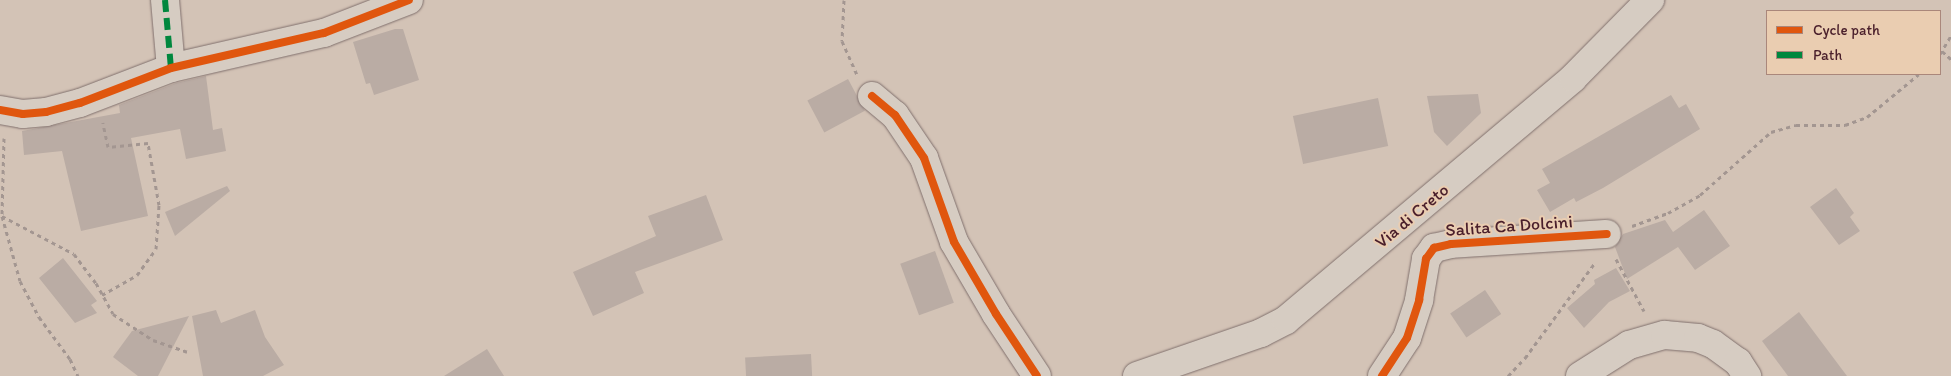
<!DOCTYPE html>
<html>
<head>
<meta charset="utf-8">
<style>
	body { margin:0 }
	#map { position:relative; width:1951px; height:376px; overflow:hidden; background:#d3c3b6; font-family:Itim,sans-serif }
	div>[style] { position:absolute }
	.building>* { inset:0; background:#baaca4; transform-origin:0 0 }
	.path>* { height:3px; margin-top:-1.5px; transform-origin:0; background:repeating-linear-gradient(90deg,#a39691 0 4px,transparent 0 8px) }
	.roads { filter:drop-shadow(0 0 1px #80706d) drop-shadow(0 0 1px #80706d) }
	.minor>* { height:28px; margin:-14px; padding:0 14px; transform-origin:14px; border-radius:14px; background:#d6ccc2 }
	.major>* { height:28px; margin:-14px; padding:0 14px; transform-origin:14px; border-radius:14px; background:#d6ccc2 }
	.quiet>* { height:6px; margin-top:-3px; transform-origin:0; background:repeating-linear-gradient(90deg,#00873e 0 12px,transparent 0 18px) }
	.cycleway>* { height:8px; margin:-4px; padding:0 4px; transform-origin:4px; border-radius:4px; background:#e0560e }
	span { translate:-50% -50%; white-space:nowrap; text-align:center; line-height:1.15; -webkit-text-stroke:4px #eacdb1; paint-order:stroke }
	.street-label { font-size:18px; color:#4a1f2b }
	.legend { position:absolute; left:1766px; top:10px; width:175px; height:65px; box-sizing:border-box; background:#eacdb1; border:1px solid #aa877b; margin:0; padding:6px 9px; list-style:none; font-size:15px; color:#4a1f2b }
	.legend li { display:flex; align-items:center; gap:10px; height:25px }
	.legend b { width:25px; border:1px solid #aa877b }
</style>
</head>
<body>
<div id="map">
	<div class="building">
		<i style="clip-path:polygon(395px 29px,403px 29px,419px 80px,374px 95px,370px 83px,366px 84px,353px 42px)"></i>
		<i style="clip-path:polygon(206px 76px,213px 130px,222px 128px,226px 151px,186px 159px,180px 129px,131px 138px,148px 216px,81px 231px,62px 151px,24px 155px,22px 131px,120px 113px,119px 105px,176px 83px)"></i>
		<i style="left:848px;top:79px;width:36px;height:46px;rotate:62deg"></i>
		<i style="clip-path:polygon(1478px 94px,1481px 113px,1447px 146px,1434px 132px,1427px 96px)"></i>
		<i style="clip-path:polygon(1671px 95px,1679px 108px,1686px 104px,1700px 129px,1603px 188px,1576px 202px,1574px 198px,1550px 212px,1537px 190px,1550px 183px,1542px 169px)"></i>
		<i style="left:1378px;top:98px;width:49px;height:87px;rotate:78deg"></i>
		<i style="clip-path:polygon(227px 186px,230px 191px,175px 236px,165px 212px)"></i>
		<i style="clip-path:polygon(1836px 188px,1854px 213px,1850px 217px,1860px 231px,1839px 245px,1810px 207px)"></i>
		<i style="clip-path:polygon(706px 195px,723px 240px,635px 272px,644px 293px,593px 316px,573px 272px,656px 236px,648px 216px)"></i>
		<i style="clip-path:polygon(1704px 210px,1730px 246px,1695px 270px,1678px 247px,1627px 279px,1615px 247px,1623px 234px,1665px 220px,1673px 232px)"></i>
		<i style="left:935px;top:251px;width:55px;height:37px;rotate:70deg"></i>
		<i style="clip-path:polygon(63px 258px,97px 301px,91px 305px,97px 313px,75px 323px,39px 278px)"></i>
		<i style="clip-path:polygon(1616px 268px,1630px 291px,1609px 302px,1584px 328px,1567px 308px,1595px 284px,1594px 280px)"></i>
		<i style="left:1485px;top:290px;width:29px;height:42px;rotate:56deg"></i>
		<i style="clip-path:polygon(216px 310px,221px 323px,255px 310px,265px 337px,284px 365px,263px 376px,203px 376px,192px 316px)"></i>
		<i style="clip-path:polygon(1799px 312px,1847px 376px,1788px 376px,1762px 341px)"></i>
		<i style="clip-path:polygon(189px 316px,158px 376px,138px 376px,113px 357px,132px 331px)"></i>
		<i style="clip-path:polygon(487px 349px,504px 376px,444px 376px)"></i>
		<i style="left:811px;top:354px;width:22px;height:66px;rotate:87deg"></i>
	</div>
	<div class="path">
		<i style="left:844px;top:0;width:41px;rotate:92.8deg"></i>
		<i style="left:842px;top:41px;width:36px;rotate:66deg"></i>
		<i style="left:1942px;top:51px;width:12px;rotate:42deg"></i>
		<i style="left:1940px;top:54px;width:21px;rotate:-59deg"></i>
		<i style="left:4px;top:138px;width:78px;rotate:91.5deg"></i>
		<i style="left:2px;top:216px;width:67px;rotate:74.5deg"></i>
		<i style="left:20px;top:281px;width:41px;rotate:62.2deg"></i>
		<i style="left:39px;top:317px;width:52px;rotate:53.6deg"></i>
		<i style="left:70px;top:359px;width:19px;rotate:65deg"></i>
		<i style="left:2px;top:216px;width:81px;rotate:27.8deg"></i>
		<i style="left:74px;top:254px;width:36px;rotate:53deg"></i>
		<i style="left:96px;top:283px;width:35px;rotate:61deg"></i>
		<i style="left:113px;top:314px;width:48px;rotate:33deg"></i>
		<i style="left:153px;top:340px;width:36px;rotate:19deg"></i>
		<i style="left:1632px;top:226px;width:38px;rotate:-20deg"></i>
		<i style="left:1668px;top:213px;width:37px;rotate:-29deg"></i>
		<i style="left:1700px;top:195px;width:95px;rotate:-41.6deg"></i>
		<i style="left:1771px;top:132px;width:26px;rotate:-16deg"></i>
		<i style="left:1796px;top:125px;width:49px"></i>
		<i style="left:1845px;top:125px;width:23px;rotate:-20deg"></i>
		<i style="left:1867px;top:117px;width:67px;rotate:-39.6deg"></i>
		<i style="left:1616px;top:259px;width:59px;rotate:61.7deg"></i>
		<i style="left:102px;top:295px;width:40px;rotate:-29.7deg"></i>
		<i style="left:137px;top:275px;width:32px;rotate:-54deg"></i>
		<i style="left:156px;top:249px;width:44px;rotate:-86.1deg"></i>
		<i style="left:159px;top:205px;width:63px;rotate:-100.1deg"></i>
		<i style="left:148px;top:143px;width:40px;rotate:174.3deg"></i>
		<i style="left:108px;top:147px;width:25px;rotate:-102deg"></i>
		<i style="left:1508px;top:376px;width:25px;rotate:-47deg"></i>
		<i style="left:1525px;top:358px;width:117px;rotate:-53.7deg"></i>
	</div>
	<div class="roads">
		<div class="minor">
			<i style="left:165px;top:0;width:68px;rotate:85deg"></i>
			<i style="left:872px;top:96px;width:30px;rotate:40deg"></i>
			<i style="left:895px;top:115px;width:52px;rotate:56deg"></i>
			<i style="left:924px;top:158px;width:89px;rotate:70.3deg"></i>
			<i style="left:954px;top:242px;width:83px;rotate:59.7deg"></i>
			<i style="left:996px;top:314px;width:74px;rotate:56.5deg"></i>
			<i style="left:0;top:110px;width:23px;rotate:10deg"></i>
			<i style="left:23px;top:114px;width:23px;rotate:-5deg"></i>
			<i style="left:46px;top:112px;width:35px;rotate:-15deg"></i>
			<i style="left:80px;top:103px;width:97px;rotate:-21deg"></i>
			<i style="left:171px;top:68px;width:157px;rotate:-12.9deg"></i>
			<i style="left:324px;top:33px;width:91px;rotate:-21.2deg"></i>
			<i style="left:1382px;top:376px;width:45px;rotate:-56.7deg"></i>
			<i style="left:1407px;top:338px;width:40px;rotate:-72deg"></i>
			<i style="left:1419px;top:300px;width:42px;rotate:-80.3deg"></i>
			<i style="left:1426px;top:259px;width:14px;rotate:-54deg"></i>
			<i style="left:1434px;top:248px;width:17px;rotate:-13deg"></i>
			<i style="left:1451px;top:244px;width:156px;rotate:-3.7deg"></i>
		</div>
		<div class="major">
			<i style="left:1137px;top:376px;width:131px;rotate:-19.1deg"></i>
			<i style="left:1261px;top:333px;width:28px;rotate:-27deg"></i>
			<i style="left:1286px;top:320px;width:375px;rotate:-40.1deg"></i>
			<i style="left:1573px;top:78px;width:110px;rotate:-45.4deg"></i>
			<i style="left:1580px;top:376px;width:58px;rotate:-32.3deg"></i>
			<i style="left:1629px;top:345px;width:37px;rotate:-16deg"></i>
			<i style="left:1665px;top:335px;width:33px;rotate:5deg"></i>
			<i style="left:1698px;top:338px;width:16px;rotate:22deg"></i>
			<i style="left:1713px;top:344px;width:31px;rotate:36deg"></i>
			<i style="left:1738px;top:362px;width:17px;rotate:57deg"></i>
		</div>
	</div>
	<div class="quiet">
		<i style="left:165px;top:0;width:68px;rotate:85deg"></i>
	</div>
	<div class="cycleway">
		<i style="left:872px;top:96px;width:30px;rotate:40deg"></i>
		<i style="left:895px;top:115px;width:52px;rotate:56deg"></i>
		<i style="left:924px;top:158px;width:89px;rotate:70.3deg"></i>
		<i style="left:954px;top:242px;width:83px;rotate:59.7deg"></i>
		<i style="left:996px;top:314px;width:74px;rotate:56.5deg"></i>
		<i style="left:0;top:110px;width:23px;rotate:10deg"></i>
		<i style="left:23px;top:114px;width:23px;rotate:-5deg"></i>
		<i style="left:46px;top:112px;width:35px;rotate:-15deg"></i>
		<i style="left:80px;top:103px;width:97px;rotate:-21deg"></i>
		<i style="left:171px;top:68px;width:157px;rotate:-12.9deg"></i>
		<i style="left:324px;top:33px;width:91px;rotate:-21.2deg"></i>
		<i style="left:1382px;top:376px;width:45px;rotate:-56.7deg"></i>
		<i style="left:1407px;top:338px;width:40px;rotate:-72deg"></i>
		<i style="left:1419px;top:300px;width:42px;rotate:-80.3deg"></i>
		<i style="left:1426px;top:259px;width:14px;rotate:-54deg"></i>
		<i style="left:1434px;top:248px;width:17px;rotate:-13deg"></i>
		<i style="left:1451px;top:244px;width:156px;rotate:-3.7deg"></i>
	</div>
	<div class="street-label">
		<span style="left:1412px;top:216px;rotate:-40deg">Via di Creto</span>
		<span style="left:1509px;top:226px;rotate:-4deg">Salita Ca Dolcini</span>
	</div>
	<ul class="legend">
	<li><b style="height:6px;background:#e0560e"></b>Cycle path</li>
	<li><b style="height:6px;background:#00873e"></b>Path</li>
	</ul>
</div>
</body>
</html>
